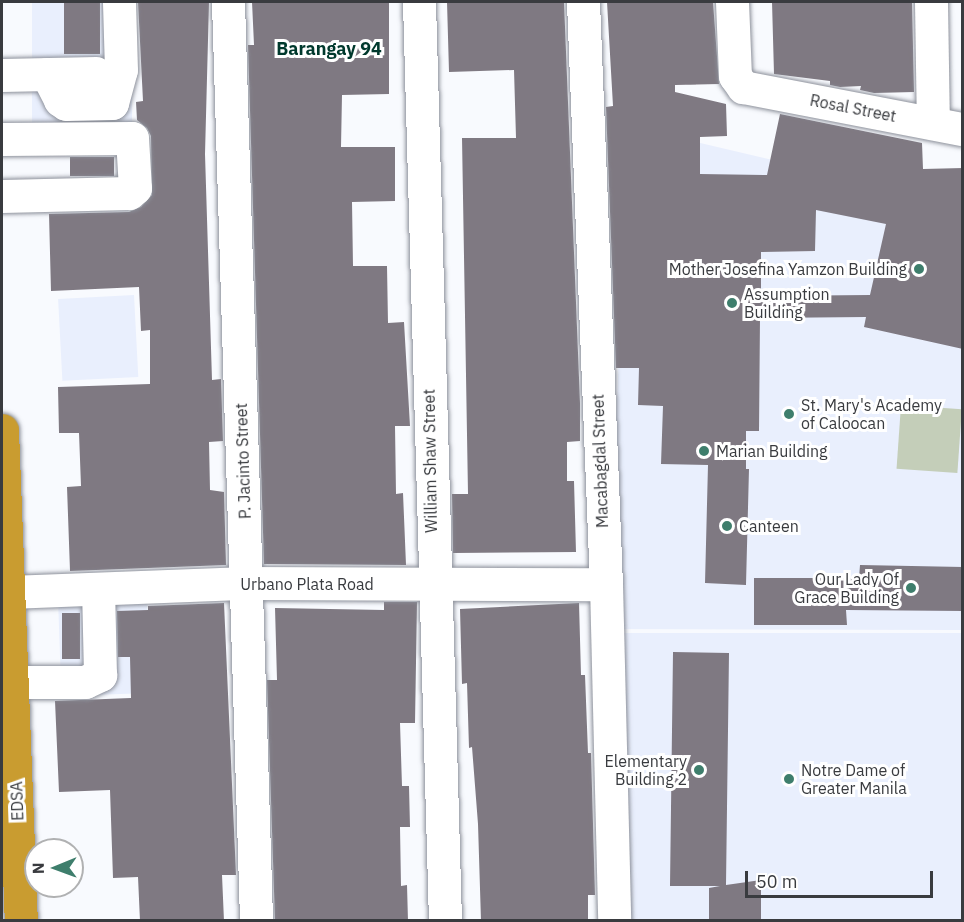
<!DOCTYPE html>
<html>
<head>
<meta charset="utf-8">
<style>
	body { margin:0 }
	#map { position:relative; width:964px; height:922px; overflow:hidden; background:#f8fafe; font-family:"IBM Plex Sans",sans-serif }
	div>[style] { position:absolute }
	.built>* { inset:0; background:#e9effd; transform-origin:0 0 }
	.green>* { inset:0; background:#c4ceb9; transform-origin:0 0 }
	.building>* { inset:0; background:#7f7982; transform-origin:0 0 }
	.roads { filter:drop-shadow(0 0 2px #8d919b) drop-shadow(0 0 2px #8d919b) }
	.minor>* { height:33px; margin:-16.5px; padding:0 16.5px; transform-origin:16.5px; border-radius:16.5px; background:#fff }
	.highway>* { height:33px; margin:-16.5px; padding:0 16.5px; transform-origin:16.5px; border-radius:16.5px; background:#c99c30 }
	.dots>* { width:16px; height:16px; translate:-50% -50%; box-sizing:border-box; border:3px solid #fff; border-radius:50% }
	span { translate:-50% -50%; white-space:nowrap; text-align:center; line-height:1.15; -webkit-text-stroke:6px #fff; paint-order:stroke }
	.street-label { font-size:16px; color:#393b3f }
	.poi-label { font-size:16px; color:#393b3f }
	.right { translate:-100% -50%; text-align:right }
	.left { translate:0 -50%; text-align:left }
	.neighbourhood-label { font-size:18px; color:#00392d; font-weight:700 }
	.frame { position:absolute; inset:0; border:3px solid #393b3f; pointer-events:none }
	.north { position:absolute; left:24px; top:838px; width:60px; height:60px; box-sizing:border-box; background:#fff; border:2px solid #b0b1b2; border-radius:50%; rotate:269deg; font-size:16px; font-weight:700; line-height:24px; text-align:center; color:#393b3f }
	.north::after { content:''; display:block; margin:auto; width:21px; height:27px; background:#3e7e6c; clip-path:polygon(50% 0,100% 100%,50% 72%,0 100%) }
	.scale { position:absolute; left:745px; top:871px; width:188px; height:27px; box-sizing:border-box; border:3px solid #393b3f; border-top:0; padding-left:8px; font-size:18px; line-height:21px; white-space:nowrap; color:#393b3f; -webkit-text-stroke:4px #fff; paint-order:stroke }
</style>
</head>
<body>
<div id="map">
	<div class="built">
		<i style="left:32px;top:2px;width:100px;height:137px"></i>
		<i style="clip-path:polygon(628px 126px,883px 186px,962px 200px,962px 630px,608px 629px)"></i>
		<i style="left:134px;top:295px;width:82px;height:76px;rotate:87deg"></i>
		<i style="left:147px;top:597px;width:96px;height:89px;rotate:88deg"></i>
		<i style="left:962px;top:633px;width:287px;height:351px;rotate:90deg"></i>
	</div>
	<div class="green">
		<i style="left:901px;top:405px;width:61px;height:64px;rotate:4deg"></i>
	</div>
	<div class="building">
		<i style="left:64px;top:2px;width:36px;height:52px"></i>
		<i style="clip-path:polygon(138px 2px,209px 2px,205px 154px,212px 380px,221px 379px,223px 441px,209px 442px,210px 490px,224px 492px,226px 565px,70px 571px,67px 487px,81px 486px,79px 433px,59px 433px,58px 387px,150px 384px,150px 330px,141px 331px,139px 287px,51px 291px,49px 214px,129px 212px,141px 207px,152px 195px,151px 136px,147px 128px,137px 120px,136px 102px,143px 101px)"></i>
		<i style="clip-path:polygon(252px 2px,389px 2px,389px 94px,342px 95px,341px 147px,395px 147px,395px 201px,352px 202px,353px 266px,387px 266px,388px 323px,404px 322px,410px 426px,395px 426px,396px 494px,403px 493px,406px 565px,264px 564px,248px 45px,254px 45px)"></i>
		<i style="clip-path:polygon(447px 2px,564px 2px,580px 403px,580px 441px,567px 442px,567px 481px,574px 481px,576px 552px,453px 553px,452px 494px,468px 494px,462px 138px,516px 138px,514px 70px,449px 72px)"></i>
		<i style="clip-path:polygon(evenodd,607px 2px,713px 2px,719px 84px,675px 85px,675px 92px,726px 104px,727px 136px,700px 137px,700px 174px,767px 175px,780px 114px,922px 143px,923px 169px,963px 168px,963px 349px,864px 327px,866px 317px,760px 318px,759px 431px,746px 431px,746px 469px,749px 469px,746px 585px,705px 583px,708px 465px,661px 464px,663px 406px,638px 405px,639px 368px,616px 368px,606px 107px,613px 106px,607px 2px,816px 210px,886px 224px,870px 295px,761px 296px,761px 252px,815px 251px,816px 210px)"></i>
		<i style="clip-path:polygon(772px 2px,912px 2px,914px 92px,874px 93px,860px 90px,861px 86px,840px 87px,830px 85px,830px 81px,774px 74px)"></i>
		<i style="left:70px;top:157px;width:44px;height:19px"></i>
		<i style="clip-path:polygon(860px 565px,963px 567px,963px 611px,846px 610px,847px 625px,754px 625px,754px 578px,859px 578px)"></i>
		<i style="clip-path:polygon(384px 602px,417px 602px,415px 723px,400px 723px,402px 786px,409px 786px,410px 827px,400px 827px,401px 886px,407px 885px,408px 921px,275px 921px,267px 680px,277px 680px,275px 608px,384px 610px)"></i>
		<i style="clip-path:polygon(224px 603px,236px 875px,222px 875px,224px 921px,140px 921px,138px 877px,113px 878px,110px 790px,59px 792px,55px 701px,131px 698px,130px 657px,118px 657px,117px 611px,148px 610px,148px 606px)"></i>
		<i style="clip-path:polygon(579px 603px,581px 675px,585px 675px,588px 753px,591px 753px,595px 895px,588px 895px,588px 921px,481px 921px,478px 824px,472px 747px,469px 748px,467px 683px,462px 684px,460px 609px)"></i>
		<i style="left:62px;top:613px;width:18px;height:46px"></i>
		<i style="clip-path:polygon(673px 652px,729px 653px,726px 885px,761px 880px,761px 921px,709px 921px,709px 888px,720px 886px,670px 886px)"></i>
	</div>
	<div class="roads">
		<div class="minor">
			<i style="left:228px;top:2px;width:918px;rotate:88.25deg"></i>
			<i style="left:419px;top:2px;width:918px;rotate:88.38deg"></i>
			<i style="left:583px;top:2px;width:582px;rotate:87.74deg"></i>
			<i style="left:606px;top:584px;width:336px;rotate:88.6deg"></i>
			<i style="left:732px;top:2px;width:74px;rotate:87.7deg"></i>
			<i style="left:735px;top:76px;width:14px;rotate:54deg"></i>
			<i style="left:743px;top:87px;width:223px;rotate:10.9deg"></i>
			<i style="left:931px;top:2px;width:121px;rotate:89.1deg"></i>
			<i style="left:47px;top:74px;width:29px;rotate:63deg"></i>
			<i style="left:60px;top:100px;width:7px;rotate:34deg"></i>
			<i style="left:66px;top:104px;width:46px;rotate:-1.2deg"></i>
			<i style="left:112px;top:103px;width:34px;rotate:-75deg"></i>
			<i style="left:121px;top:70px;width:68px;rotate:-91.7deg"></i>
			<i style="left:2px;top:75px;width:94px;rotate:-1.2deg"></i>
			<i style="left:2px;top:139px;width:130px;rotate:-0.4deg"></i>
			<i style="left:132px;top:138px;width:50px;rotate:86.6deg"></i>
			<i style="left:135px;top:188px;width:8px;rotate:140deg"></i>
			<i style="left:129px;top:193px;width:127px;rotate:178.6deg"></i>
			<i style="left:9px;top:592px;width:238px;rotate:-2.2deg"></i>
			<i style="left:247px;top:583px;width:359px;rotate:0.2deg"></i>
			<i style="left:13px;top:682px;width:72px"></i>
			<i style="left:85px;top:682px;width:17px;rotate:-25deg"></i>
			<i style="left:100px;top:675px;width:86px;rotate:-91.3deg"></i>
		</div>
		<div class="highway">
			<i style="left:2px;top:430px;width:490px;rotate:87.8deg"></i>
		</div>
	</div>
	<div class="dots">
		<i style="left:919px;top:269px;background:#3e7e6c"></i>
		<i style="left:732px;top:303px;background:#3e7e6c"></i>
		<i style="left:789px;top:414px;background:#3e7e6c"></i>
		<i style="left:704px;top:451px;background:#3e7e6c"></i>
		<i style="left:727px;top:526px;background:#3e7e6c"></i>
		<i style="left:911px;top:588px;background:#3e7e6c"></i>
		<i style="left:699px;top:770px;background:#3e7e6c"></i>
		<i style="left:789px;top:779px;background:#3e7e6c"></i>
	</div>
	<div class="street-label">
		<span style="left:853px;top:108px;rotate:11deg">Rosal Street</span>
		<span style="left:243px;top:461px;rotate:-92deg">P. Jacinto Street</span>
		<span style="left:430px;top:461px;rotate:-91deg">William Shaw Street</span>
		<span style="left:600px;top:461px;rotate:-92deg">Macabagdal Street</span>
		<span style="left:307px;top:584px">Urbano Plata Road</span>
		<span style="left:17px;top:801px;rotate:-92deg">EDSA</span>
	</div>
	<div class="poi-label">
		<span class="right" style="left:907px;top:269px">Mother Josefina Yamzon Building</span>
		<span class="left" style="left:744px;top:303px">Assumption<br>Building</span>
		<span class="left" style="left:801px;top:414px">St. Mary's Academy<br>of Caloocan</span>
		<span class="left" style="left:716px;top:451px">Marian Building</span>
		<span class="left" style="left:739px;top:526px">Canteen</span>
		<span class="right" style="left:899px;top:588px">Our Lady Of<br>Grace Building</span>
		<span class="right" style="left:687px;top:770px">Elementary<br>Building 2</span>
		<span class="left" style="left:801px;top:779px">Notre Dame of<br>Greater Manila</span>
	</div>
	<div class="neighbourhood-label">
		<span style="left:329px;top:49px">Barangay 94</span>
	</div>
	<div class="frame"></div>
	<div class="north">N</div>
	<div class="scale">50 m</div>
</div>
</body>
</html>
